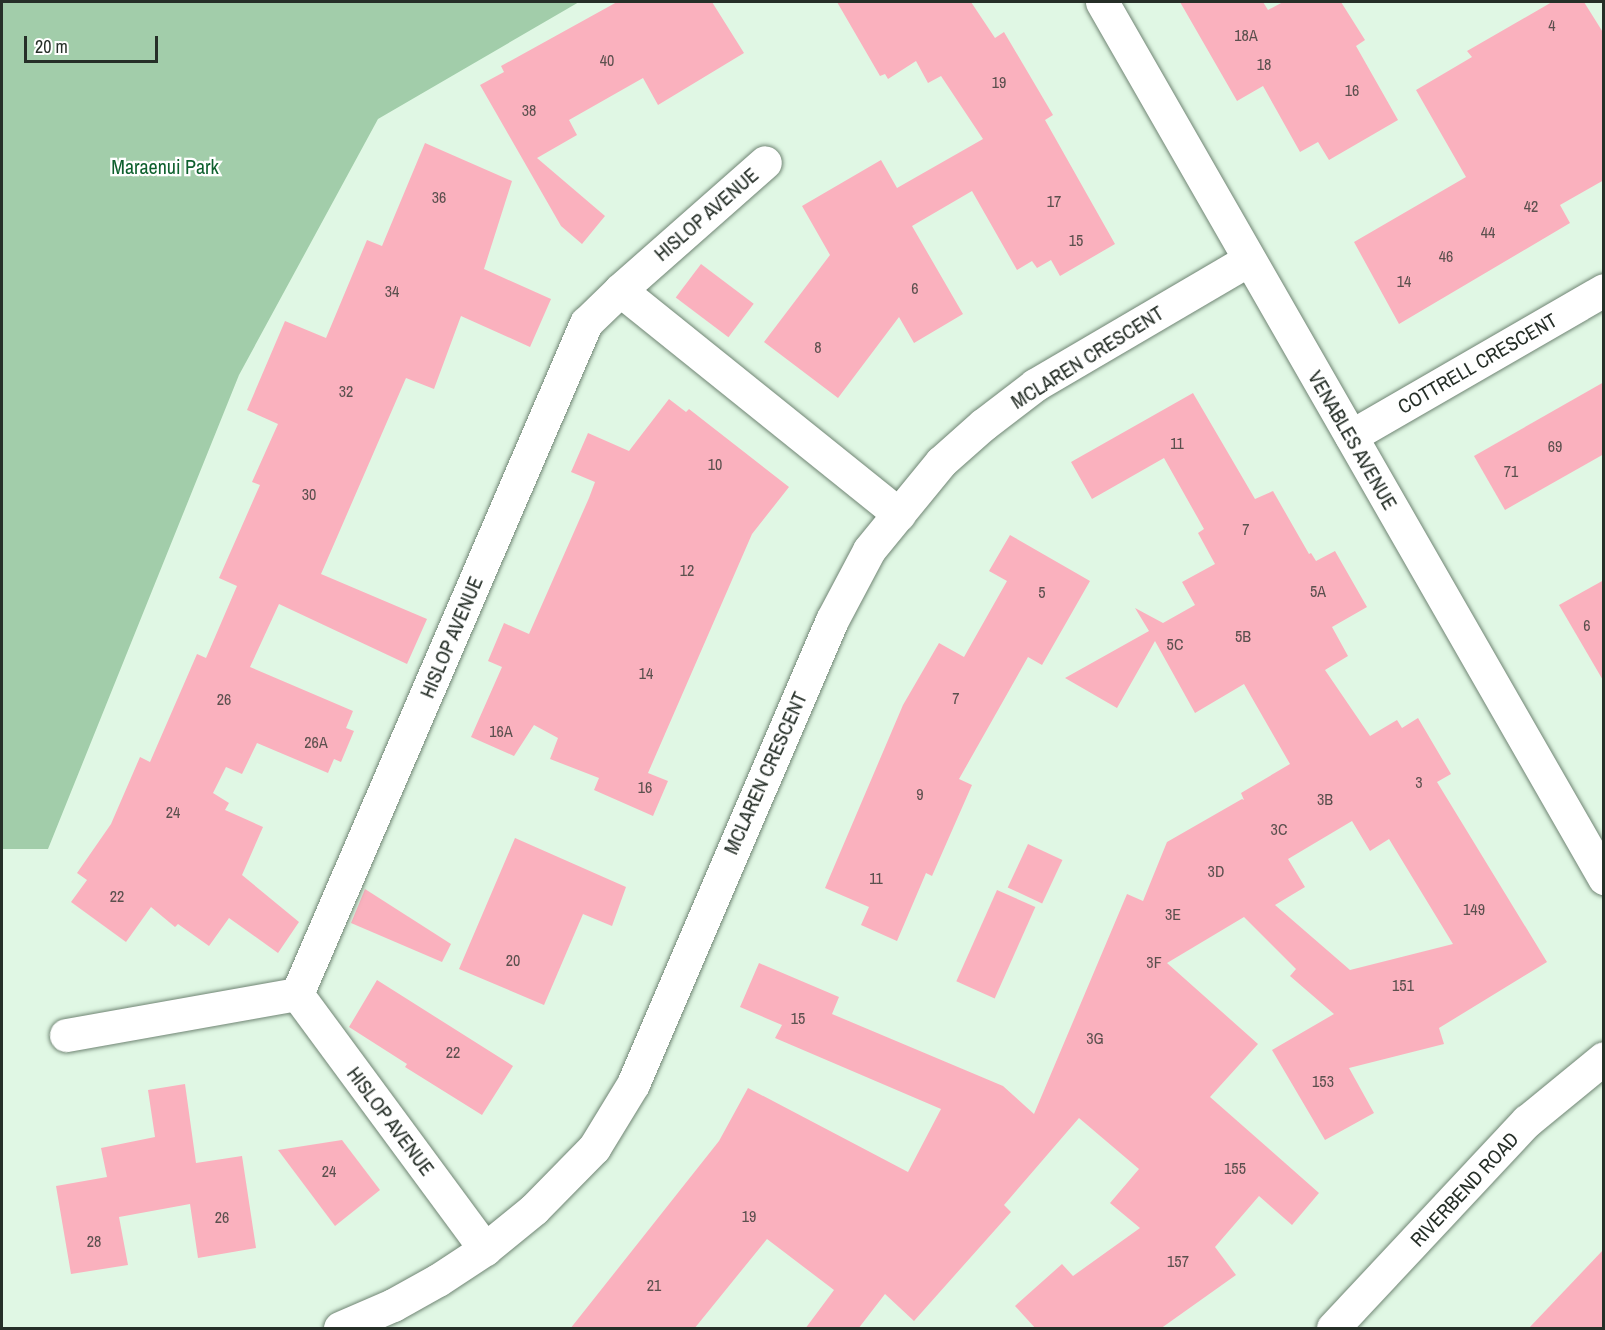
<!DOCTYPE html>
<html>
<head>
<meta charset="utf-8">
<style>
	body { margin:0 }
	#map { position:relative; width:1605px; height:1330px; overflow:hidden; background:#e0f7e4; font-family:"Archivo Narrow",sans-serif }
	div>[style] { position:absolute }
	.green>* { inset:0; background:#a2cdaa }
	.building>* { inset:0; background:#fab1be; transform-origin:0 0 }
	.roads { filter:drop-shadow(0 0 2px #708574) drop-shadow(0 0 2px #708574) }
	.minor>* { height:33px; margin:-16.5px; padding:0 16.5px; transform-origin:16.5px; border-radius:16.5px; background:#fff }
	.major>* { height:33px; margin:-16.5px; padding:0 16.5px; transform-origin:16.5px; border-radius:16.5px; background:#fff }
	span { translate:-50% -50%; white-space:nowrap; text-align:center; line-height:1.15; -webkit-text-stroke:4.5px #fff; paint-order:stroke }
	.number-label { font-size:16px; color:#5b504e }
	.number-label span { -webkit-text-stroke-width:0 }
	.park-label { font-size:20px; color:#0e602e }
	.street-label { font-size:20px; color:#262f28 }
	.frame { position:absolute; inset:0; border:3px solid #262f28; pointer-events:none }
	.scale { position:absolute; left:24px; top:36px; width:134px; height:27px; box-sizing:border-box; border:3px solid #262f28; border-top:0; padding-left:8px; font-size:18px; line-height:21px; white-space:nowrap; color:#262f28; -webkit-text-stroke:4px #fff; paint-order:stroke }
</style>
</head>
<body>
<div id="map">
	<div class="green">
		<i style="clip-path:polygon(2px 2px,579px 2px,378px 119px,239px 375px,48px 849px,2px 849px)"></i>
	</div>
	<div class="building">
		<i style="clip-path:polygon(617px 2px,712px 2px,744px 53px,658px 105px,643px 78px,569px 120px,577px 135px,537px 158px,605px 216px,582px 244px,561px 226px,480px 85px,504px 72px,501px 66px)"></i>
		<i style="clip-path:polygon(837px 2px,971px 2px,995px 38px,1004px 32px,1053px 115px,1045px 120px,1115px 244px,1060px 276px,1051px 260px,1037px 268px,1032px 261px,1017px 270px,972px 191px,912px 226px,963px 314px,914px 343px,899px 317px,838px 398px,764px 342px,830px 255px,802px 206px,881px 160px,897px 188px,983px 139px,941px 76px,928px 83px,916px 61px,888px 79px,885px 74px,880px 76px)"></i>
		<i style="clip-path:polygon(1180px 2px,1263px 2px,1268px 10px,1283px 2px,1341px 2px,1365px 40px,1356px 46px,1398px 120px,1329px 160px,1318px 142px,1300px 152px,1263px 86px,1237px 101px)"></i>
		<i style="clip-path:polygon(1552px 2px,1584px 2px,1604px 34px,1604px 180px,1560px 205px,1570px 223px,1399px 324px,1354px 242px,1466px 177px,1416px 90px,1472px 57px,1467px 51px)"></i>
		<i style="clip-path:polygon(425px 143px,512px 181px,484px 269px,551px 299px,530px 347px,461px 316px,434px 389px,406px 378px,321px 574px,427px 619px,407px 664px,279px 604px,250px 667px,353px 711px,346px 728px,354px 731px,341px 762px,334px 759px,328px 773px,257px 743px,242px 774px,226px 767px,213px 793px,229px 803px,225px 810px,263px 827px,242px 875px,299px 922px,278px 953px,229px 918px,209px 946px,178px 924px,175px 927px,151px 907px,126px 942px,71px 902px,87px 880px,77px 873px,111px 824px,140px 757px,150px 762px,197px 654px,206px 658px,237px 586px,219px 578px,260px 485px,252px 482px,278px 424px,247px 410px,285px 321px,326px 338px,367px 240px,382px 246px)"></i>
		<i style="left:701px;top:264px;width:66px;height:42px;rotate:37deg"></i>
		<i style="clip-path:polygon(1604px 382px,1604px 454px,1505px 510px,1474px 456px)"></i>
		<i style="clip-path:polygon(evenodd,1193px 393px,1255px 499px,1273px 491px,1309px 554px,1311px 553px,1316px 561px,1335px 551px,1367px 607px,1332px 627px,1348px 656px,1325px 670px,1370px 736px,1397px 720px,1402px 728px,1418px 718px,1451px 774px,1437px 782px,1547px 962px,1439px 1028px,1444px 1044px,1349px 1068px,1374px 1113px,1325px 1140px,1272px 1050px,1334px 1014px,1290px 976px,1296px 969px,1244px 917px,1167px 963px,1258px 1044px,1210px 1097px,1319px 1193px,1292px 1225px,1259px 1196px,1215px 1247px,1236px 1275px,1160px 1329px,1036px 1329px,1015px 1306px,1062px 1264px,1073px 1276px,1140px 1228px,1110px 1203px,1139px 1169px,1079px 1118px,1004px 1205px,1011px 1212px,914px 1321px,885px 1294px,858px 1329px,805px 1329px,834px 1290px,767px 1239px,694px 1329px,570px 1329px,719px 1141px,748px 1088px,908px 1172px,941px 1109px,775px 1038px,782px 1025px,740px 1007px,759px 963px,839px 997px,832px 1014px,1003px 1086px,1034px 1114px,1127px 894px,1143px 901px,1167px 842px,1242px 799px,1244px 800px,1241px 793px,1290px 764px,1244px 684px,1195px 713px,1155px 641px,1117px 708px,1065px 678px,1149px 631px,1135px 608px,1163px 623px,1195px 605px,1182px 582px,1215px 564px,1198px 533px,1204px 529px,1164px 458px,1092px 499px,1071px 462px,1193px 393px,1352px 821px,1370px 851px,1389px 839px,1453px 944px,1350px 970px,1275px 905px,1305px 887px,1288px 859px,1352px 821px)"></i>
		<i style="clip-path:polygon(669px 399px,686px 412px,689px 409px,789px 487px,752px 534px,648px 773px,668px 781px,653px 816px,594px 790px,599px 778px,550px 759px,558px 738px,534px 725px,514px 756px,471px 737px,502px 667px,488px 661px,504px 623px,529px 634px,589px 498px,595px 482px,571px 472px,588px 433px,629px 451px)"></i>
		<i style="clip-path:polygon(1010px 535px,1090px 581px,1042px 665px,1028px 657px,959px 779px,972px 785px,932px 876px,926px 873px,897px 941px,861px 925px,869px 907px,825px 888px,903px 705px,939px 643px,964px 657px,1007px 581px,989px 571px)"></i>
		<i style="clip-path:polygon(1604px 580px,1604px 682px,1559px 605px)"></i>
		<i style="clip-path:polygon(515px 838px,626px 887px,612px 926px,583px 914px,544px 1005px,459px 969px)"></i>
		<i style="left:1028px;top:844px;width:38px;height:48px;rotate:25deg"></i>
		<i style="clip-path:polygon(365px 889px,451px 944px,442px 962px,351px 923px)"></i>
		<i style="left:997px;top:890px;width:42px;height:100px;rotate:24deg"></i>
		<i style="clip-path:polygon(377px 980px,513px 1066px,482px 1115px,405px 1067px,407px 1064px,349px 1027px)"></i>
		<i style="clip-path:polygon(185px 1084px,196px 1163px,242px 1156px,256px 1248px,198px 1258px,190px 1204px,119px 1217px,128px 1265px,71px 1274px,56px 1186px,107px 1177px,101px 1148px,155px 1137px,148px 1090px)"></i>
		<i style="clip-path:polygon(342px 1140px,380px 1190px,335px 1226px,278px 1150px)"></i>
		<i style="clip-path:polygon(1604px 1249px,1604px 1329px,1528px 1329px)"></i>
	</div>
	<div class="roads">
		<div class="minor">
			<i style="left:1102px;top:2px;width:1010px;rotate:60.18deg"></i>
			<i style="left:620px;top:290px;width:358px;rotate:38.8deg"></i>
			<i style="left:1351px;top:436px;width:292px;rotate:-30deg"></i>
			<i style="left:297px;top:994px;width:317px;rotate:53.6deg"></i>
			<i style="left:66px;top:1035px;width:235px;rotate:-10.1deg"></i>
			<i style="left:297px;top:994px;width:731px;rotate:-66.7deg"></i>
			<i style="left:586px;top:323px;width:47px;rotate:-44.1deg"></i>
			<i style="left:620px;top:290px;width:193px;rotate:-41.4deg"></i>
			<i style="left:340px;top:1328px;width:58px;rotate:-23.5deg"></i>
			<i style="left:393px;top:1305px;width:51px;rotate:-29.1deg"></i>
			<i style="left:438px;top:1280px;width:56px;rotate:-33.4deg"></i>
			<i style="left:485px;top:1249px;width:63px;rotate:-39.2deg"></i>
			<i style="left:534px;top:1209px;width:86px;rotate:-45.5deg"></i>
			<i style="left:594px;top:1148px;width:75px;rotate:-58.6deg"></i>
			<i style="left:633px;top:1084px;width:505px;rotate:-66.79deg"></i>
			<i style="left:832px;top:620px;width:79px;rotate:-62.1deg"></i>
			<i style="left:869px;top:550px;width:114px;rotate:-50.7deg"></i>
			<i style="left:941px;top:462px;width:57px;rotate:-41.5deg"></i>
			<i style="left:984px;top:424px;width:64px;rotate:-37.4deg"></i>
			<i style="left:1035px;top:385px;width:247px;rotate:-30.4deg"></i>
		</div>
		<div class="major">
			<i style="left:1333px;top:1328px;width:284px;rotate:-46.9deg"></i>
			<i style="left:1527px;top:1121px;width:99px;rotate:-39.3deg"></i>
		</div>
	</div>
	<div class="number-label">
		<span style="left:1552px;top:25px">4</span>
		<span style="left:1246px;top:35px">18A</span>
		<span style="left:607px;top:60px">40</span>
		<span style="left:1264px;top:64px">18</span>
		<span style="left:999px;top:82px">19</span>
		<span style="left:1352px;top:90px">16</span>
		<span style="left:529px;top:110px">38</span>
		<span style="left:439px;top:197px">36</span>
		<span style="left:1054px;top:201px">17</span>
		<span style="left:1531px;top:206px">42</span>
		<span style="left:1488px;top:232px">44</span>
		<span style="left:1076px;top:240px">15</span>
		<span style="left:1446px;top:256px">46</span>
		<span style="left:1404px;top:281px">14</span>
		<span style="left:915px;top:288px">6</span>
		<span style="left:392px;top:291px">34</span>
		<span style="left:818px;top:347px">8</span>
		<span style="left:346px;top:391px">32</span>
		<span style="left:1177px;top:443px">11</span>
		<span style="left:1555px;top:446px">69</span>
		<span style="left:715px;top:464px">10</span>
		<span style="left:1511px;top:471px">71</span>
		<span style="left:309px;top:494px">30</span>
		<span style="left:1246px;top:529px">7</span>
		<span style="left:687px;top:570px">12</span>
		<span style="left:1318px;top:591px">5A</span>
		<span style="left:1042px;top:592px">5</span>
		<span style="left:1587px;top:625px">6</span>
		<span style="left:1243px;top:636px">5B</span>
		<span style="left:1175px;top:644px">5C</span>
		<span style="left:646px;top:673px">14</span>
		<span style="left:956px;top:698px">7</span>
		<span style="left:224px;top:699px">26</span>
		<span style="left:501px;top:731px">16A</span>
		<span style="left:316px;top:742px">26A</span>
		<span style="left:1419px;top:782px">3</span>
		<span style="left:645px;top:787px">16</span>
		<span style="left:920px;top:794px">9</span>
		<span style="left:1325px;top:799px">3B</span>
		<span style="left:173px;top:812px">24</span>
		<span style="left:1279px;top:829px">3C</span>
		<span style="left:1216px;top:871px">3D</span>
		<span style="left:876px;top:878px">11</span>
		<span style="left:117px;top:896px">22</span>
		<span style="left:1474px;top:909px">149</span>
		<span style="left:1173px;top:914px">3E</span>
		<span style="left:513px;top:960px">20</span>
		<span style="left:1154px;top:962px">3F</span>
		<span style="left:1403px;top:985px">151</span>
		<span style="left:798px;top:1018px">15</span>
		<span style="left:1095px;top:1038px">3G</span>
		<span style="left:453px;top:1052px">22</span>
		<span style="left:1323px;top:1081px">153</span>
		<span style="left:1235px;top:1168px">155</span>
		<span style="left:329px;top:1171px">24</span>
		<span style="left:749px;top:1216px">19</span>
		<span style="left:222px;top:1217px">26</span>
		<span style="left:94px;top:1241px">28</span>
		<span style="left:1178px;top:1261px">157</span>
		<span style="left:654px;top:1285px">21</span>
	</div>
	<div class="park-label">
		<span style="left:165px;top:166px">Maraenui Park</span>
	</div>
	<div class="street-label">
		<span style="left:706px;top:214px;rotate:-41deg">HISLOP AVENUE</span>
		<span style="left:1087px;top:357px;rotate:-32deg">MCLAREN CRESCENT</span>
		<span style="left:1477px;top:363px;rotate:-30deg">COTTRELL CRESCENT</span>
		<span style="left:1353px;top:440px;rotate:60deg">VENABLES AVENUE</span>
		<span style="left:451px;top:637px;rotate:-67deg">HISLOP AVENUE</span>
		<span style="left:765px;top:773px;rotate:-66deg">MCLAREN CRESCENT</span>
		<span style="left:391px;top:1121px;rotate:53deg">HISLOP AVENUE</span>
		<span style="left:1464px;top:1189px;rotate:-47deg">RIVERBEND ROAD</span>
	</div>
	<div class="frame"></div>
	<div class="scale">20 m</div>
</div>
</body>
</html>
